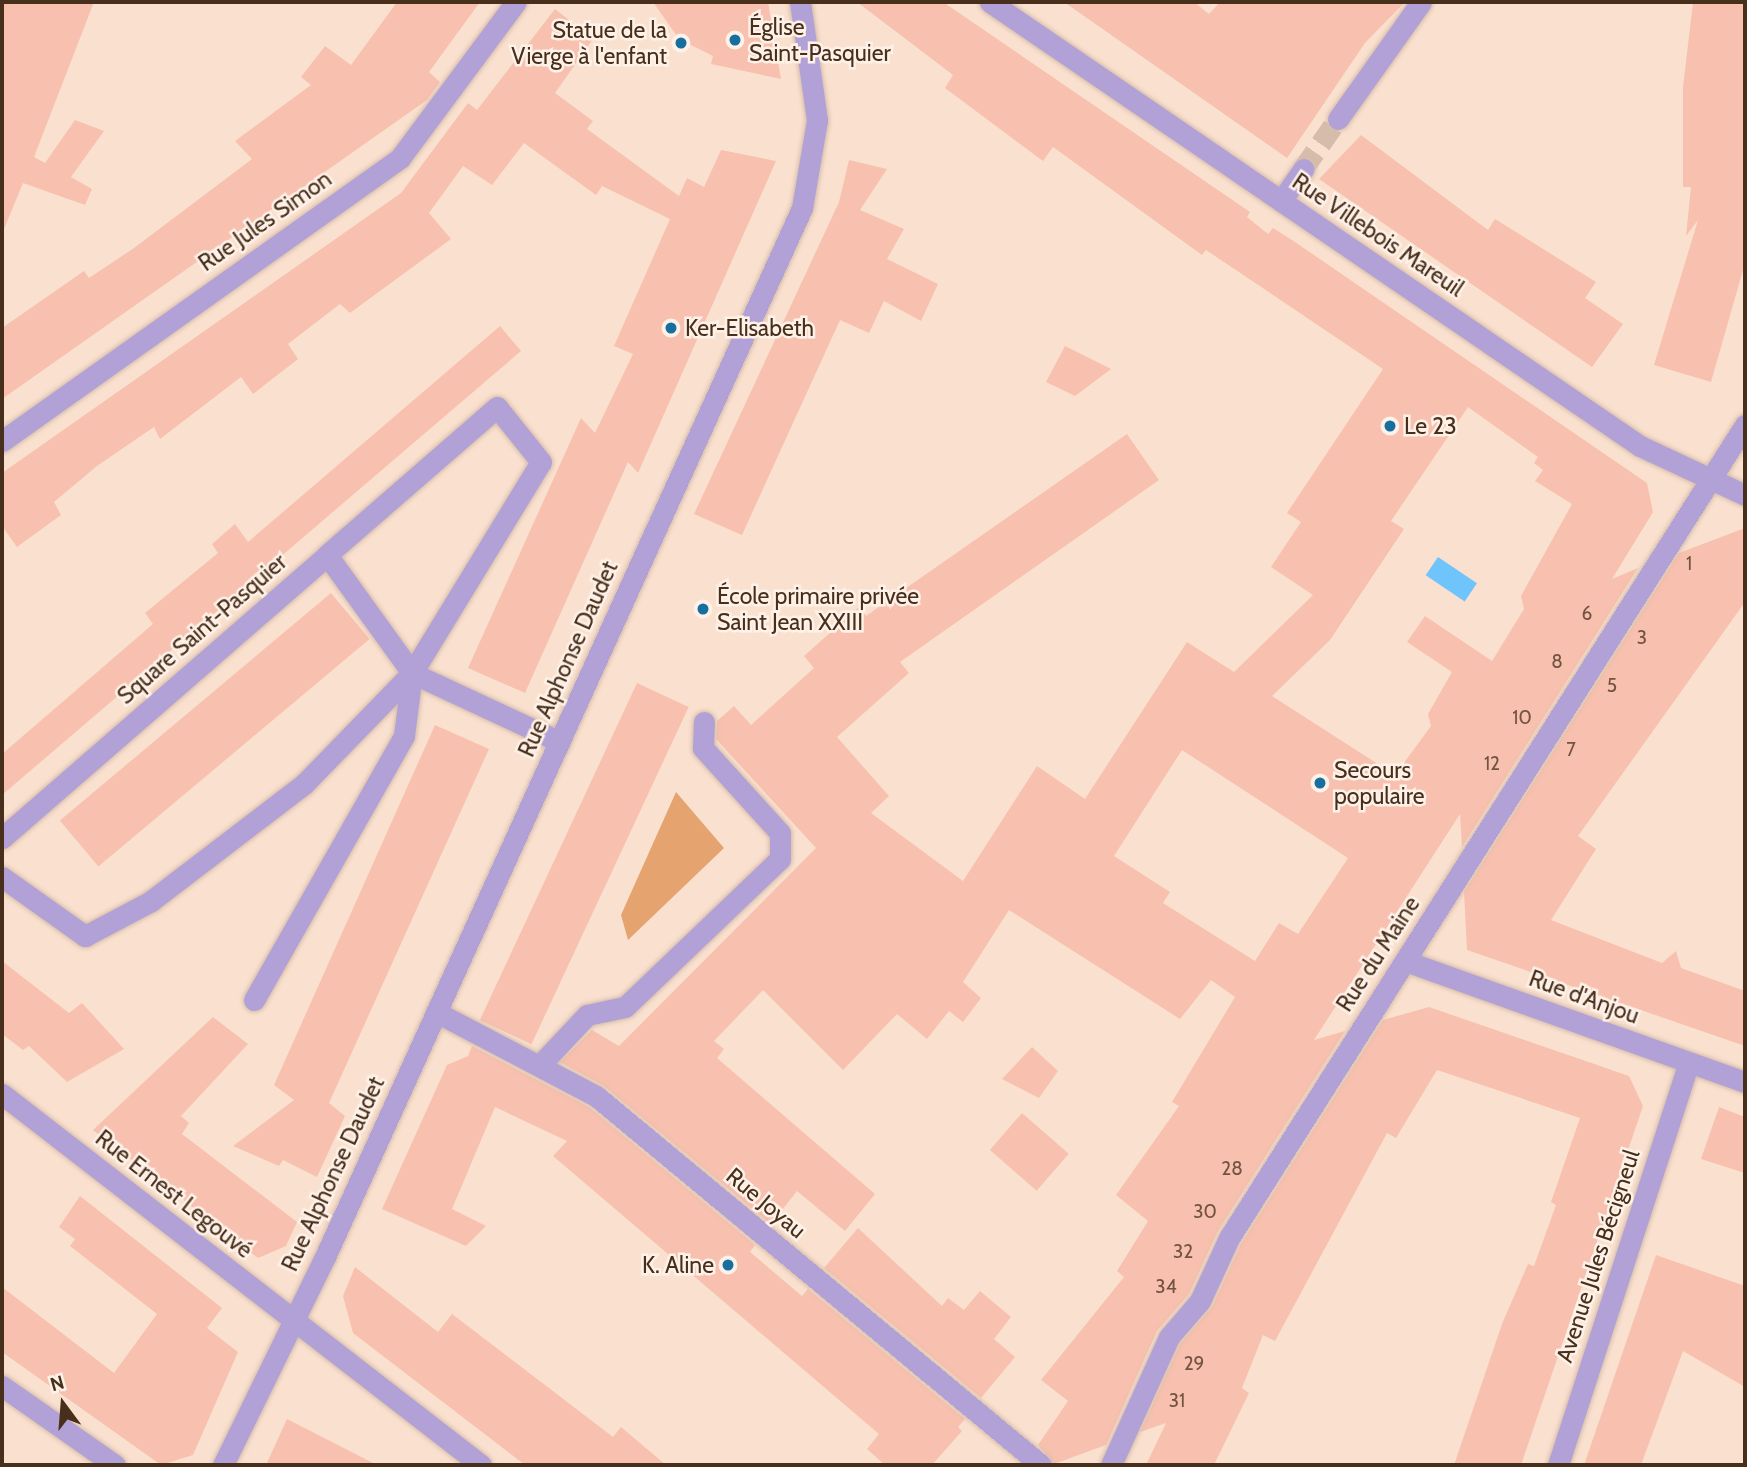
<!DOCTYPE html>
<html>
<head>
<meta charset="utf-8">
<style>
	body { margin:0 }
	#map { position:relative; width:1747px; height:1467px; overflow:hidden; background:#fae1cf; font-family:Cabin,sans-serif }
	div>[style] { position:absolute }
	.green>* { inset:0; background:#e5a36f }
	.water>* { inset:0; background:#6fc4fb; transform-origin:0 0 }
	.building>* { inset:0; background:#f8c0af; transform-origin:0 0 }
	.minor-tunnel>* { height:21px; margin-top:-10.5px; transform-origin:0; background:repeating-linear-gradient(90deg,#d6bdab 0 21px,transparent 0 31px) }
	.roads { filter:drop-shadow(0 0 2px #d6bdab) drop-shadow(0 0 2px #d6bdab) }
	.minor>* { height:21px; margin:-10.5px; padding:0 10.5px; transform-origin:10.5px; border-radius:10.5px; background:#b2a1d7 }
	.dots>* { width:19px; height:19px; translate:-50% -50%; box-sizing:border-box; border:4px solid #fef1e8; border-radius:50% }
	span { translate:-50% -50%; white-space:nowrap; text-align:center; line-height:1.15; -webkit-text-stroke:5px #fef1e8; paint-order:stroke }
	.number-label { font-size:19px; color:#735341 }
	.number-label span { -webkit-text-stroke-width:0 }
	.poi-label { font-size:23px; color:#472f1c }
	.left { translate:0 -50%; text-align:left }
	.right { translate:-100% -50%; text-align:right }
	.street-label { font-size:23px; color:#472f1c }
	.frame { position:absolute; inset:0; border:4px solid #472f1c; pointer-events:none }
	.north { position:absolute; left:28px; top:1369px; width:70px; height:70px; -webkit-text-stroke:5px #fef1e8; paint-order:stroke; rotate:344deg; font-size:19px; font-weight:700; line-height:28px; text-align:center; color:#472f1c }
	.north::after { content:''; display:block; margin:auto; width:24px; height:32px; background:#472f1c; clip-path:polygon(50% 0,100% 100%,50% 72%,0 100%) }
</style>
</head>
<body>
<div id="map">
	<div class="green">
		<i style="clip-path:polygon(676px 792px,724px 848px,628px 940px,621px 915px)"></i>
	</div>
	<div class="water">
		<i style="left:1438px;top:557px;width:47px;height:22px;rotate:34deg"></i>
	</div>
	<div class="building">
		<i style="clip-path:polygon(2px 2px,94px 2px,34px 157px,45px 163px,75px 120px,104px 131px,71px 177px,92px 189px,85px 205px,23px 183px,2px 234px)"></i>
		<i style="clip-path:polygon(397px 2px,480px 2px,429px 72px,440px 82px,427px 100px,2px 399px,2px 328px,84px 271px,89px 278px,134px 248px,252px 159px,235px 141px,311px 85px,301px 77px,325px 46px,351px 65px)"></i>
		<i style="clip-path:polygon(653px 2px,768px 2px,781px 79px,711px 64px,713px 56px,679px 39px)"></i>
		<i style="clip-path:polygon(evenodd,857px 2px,943px 2px,1250px 212px,1247px 217px,1268px 234px,1273px 228px,1292px 240px,1647px 483px,1653px 512px,1612px 579px,1638px 568px,1462px 847px,1460px 814px,1314px 1040px,1345px 1031px,1218px 1231px,1189px 1294px,1157px 1331px,1106px 1445px,1054px 1464px,1038px 1445px,1068px 1401px,1041px 1380px,1124px 1277px,1117px 1271px,1148px 1221px,1116px 1195px,1179px 1106px,1172px 1102px,1235px 997px,1211px 980px,1180px 1019px,1009px 910px,963px 982px,981px 998px,963px 1022px,949px 1011px,927px 1039px,897px 1014px,843px 1070px,763px 990px,714px 1041px,724px 1049px,717px 1058px,875px 1194px,845px 1231px,797px 1191px,771px 1224px,604px 1086px,560px 1062px,592px 1030px,619px 1046px,816px 848px,716px 739px,717px 721px,734px 706px,751px 725px,814px 668px,804px 656px,859px 607px,866px 616px,1127px 434px,1159px 480px,900px 662px,909px 673px,837px 737px,889px 796px,871px 813px,963px 881px,1037px 766px,1085px 799px,1187px 642px,1234px 672px,1313px 595px,1271px 567px,1301px 522px,1287px 513px,1383px 369px,1206px 250px,1202px 255px,1053px 147px,1043px 161px,945px 88px,953px 75px,857px 2px,1468px 407px,1538px 457px,1534px 463px,1543px 470px,1535px 481px,1572px 504px,1521px 596px,1524px 609px,1492px 661px,1425px 616px,1407px 642px,1452px 672px,1428px 714px,1431px 726px,1395px 775px,1272px 696px,1330px 640px,1404px 529px,1391px 521px,1468px 407px,857px 2px,1182px 750px,1348px 858px,1298px 934px,1279px 923px,1255px 961px,1163px 903px,1170px 892px,1114px 856px,1182px 750px)"></i>
		<i style="clip-path:polygon(1064px 2px,1194px 2px,1209px 14px,1220px 2px,1405px 2px,1365px 43px,1287px 158px)"></i>
		<i style="clip-path:polygon(1693px 2px,1745px 2px,1745px 263px,1711px 382px,1654px 365px,1698px 220px,1686px 236px,1691px 187px,1683px 187px,1683px 87px)"></i>
		<i style="clip-path:polygon(555px 9px,593px 39px,555px 93px,593px 121px,587px 129px,679px 196px,687px 178px,704px 187px,721px 150px,776px 161px,638px 473px,628px 462px,525px 693px,468px 668px,581px 418px,595px 433px,633px 354px,614px 346px,670px 219px,602px 186px,596px 195px,524px 143px,492px 185px,463px 166px,429px 213px,451px 239px,350px 313px,340px 304px,288px 344px,298px 359px,253px 394px,241px 377px,160px 439px,154px 427px,97px 466px,54px 502px,61px 515px,17px 547px,2px 526px,2px 473px,401px 193px,468px 103px,477px 110px)"></i>
		<i style="clip-path:polygon(1361px 135px,1488px 230px,1495px 219px,1596px 282px,1585px 298px,1623px 324px,1592px 367px,1319px 179px)"></i>
		<i style="clip-path:polygon(849px 160px,887px 169px,860px 210px,904px 229px,887px 259px,938px 284px,921px 321px,884px 301px,869px 333px,840px 320px,742px 535px,694px 514px,839px 202px)"></i>
		<i style="clip-path:polygon(500px 326px,521px 351px,2px 795px,2px 754px,153px 624px,145px 613px,218px 553px,212px 544px,235px 524px,248px 542px)"></i>
		<i style="clip-path:polygon(1065px 346px,1111px 369px,1075px 396px,1046px 382px)"></i>
		<i style="clip-path:polygon(1745px 528px,1745px 602px,1578px 836px,1596px 849px,1551px 920px,1662px 963px,1676px 951px,1681px 968px,1745px 991px,1745px 1046px,1467px 950px,1464px 892px,1679px 553px)"></i>
		<i style="left:331px;top:593px;width:60px;height:354px;rotate:50deg"></i>
		<i style="left:637px;top:683px;width:57px;height:372px;rotate:25deg"></i>
		<i style="clip-path:polygon(435px 725px,489px 749px,329px 1103px,345px 1116px,317px 1177px,283px 1160px,279px 1166px,233px 1146px,294px 1100px,274px 1085px)"></i>
		<i style="clip-path:polygon(2px 961px,69px 1013px,82px 1003px,124px 1049px,67px 1082px,29px 1046px,23px 1050px,2px 1034px)"></i>
		<i style="clip-path:polygon(1429px 1007px,1629px 1076px,1643px 1106px,1521px 1465px,1454px 1465px,1502px 1324px,1528px 1264px,1534px 1266px,1556px 1205px,1551px 1202px,1580px 1118px,1437px 1070px,1396px 1138px,1387px 1133px,1275px 1341px,1263px 1335px,1242px 1388px,1249px 1393px,1214px 1465px,1146px 1465px,1166px 1423px,1140px 1432px,1180px 1344px,1212px 1307px,1241px 1244px,1383px 1020px)"></i>
		<i style="clip-path:polygon(213px 1017px,248px 1044px,181px 1116px,189px 1123px,182px 1134px,297px 1222px,286px 1246px,258px 1258px,93px 1130px)"></i>
		<i style="clip-path:polygon(472px 1046px,589px 1107px,755px 1245px,750px 1252px,802px 1296px,808px 1289px,965px 1419px,958px 1427px,962px 1431px,932px 1465px,885px 1465px,867px 1449px,879px 1434px,553px 1156px,567px 1141px,495px 1107px,452px 1209px,486px 1226px,466px 1246px,382px 1209px,447px 1065px,468px 1056px)"></i>
		<i style="clip-path:polygon(1032px 1047px,1058px 1071px,1039px 1098px,1002px 1079px)"></i>
		<i style="clip-path:polygon(1719px 1107px,1745px 1117px,1745px 1173px,1701px 1159px)"></i>
		<i style="left:1022px;top:1113px;width:62px;height:49px;rotate:41deg"></i>
		<i style="clip-path:polygon(80px 1196px,222px 1308px,207px 1328px,238px 1352px,193px 1455px,161px 1465px,2px 1352px,2px 1287px,114px 1373px,157px 1314px,70px 1246px,75px 1239px,59px 1227px)"></i>
		<i style="clip-path:polygon(858px 1228px,942px 1306px,948px 1298px,964px 1310px,980px 1291px,1011px 1317px,994px 1339px,1015px 1357px,981px 1398px,824px 1268px)"></i>
		<i style="clip-path:polygon(1656px 1255px,1745px 1286px,1745px 1387px,1683px 1351px,1641px 1465px,1584px 1465px)"></i>
		<i style="clip-path:polygon(355px 1267px,438px 1332px,452px 1314px,613px 1437px,621px 1427px,666px 1465px,525px 1465px,353px 1333px,343px 1296px)"></i>
		<i style="clip-path:polygon(287px 1419px,377px 1465px,266px 1465px)"></i>
	</div>
	<div class="minor-tunnel">
		<i style="left:1303px;top:169px;width:61px;rotate:-55deg"></i>
	</div>
	<div class="roads">
		<div class="minor">
			<i style="left:990px;top:2px;width:787px;rotate:34.34deg"></i>
			<i style="left:1640px;top:446px;width:116px;rotate:25deg"></i>
			<i style="left:1338px;top:119px;width:143px;rotate:-54.6deg"></i>
			<i style="left:1281px;top:201px;width:39px;rotate:-55deg"></i>
			<i style="left:2px;top:441px;width:488px;rotate:-35.4deg"></i>
			<i style="left:400px;top:158px;width:194px;rotate:-53.4deg"></i>
			<i style="left:2px;top:838px;width:431px;rotate:-41deg"></i>
			<i style="left:327px;top:555px;width:145px;rotate:54.2deg"></i>
			<i style="left:412px;top:673px;width:163px;rotate:25deg"></i>
			<i style="left:2px;top:877px;width:102px;rotate:35.4deg"></i>
			<i style="left:85px;top:936px;width:75px;rotate:-27.9deg"></i>
			<i style="left:151px;top:901px;width:193px;rotate:-37.4deg"></i>
			<i style="left:304px;top:784px;width:155px;rotate:-45.8deg"></i>
			<i style="left:1405px;top:961px;width:361px;rotate:19.6deg"></i>
			<i style="left:254px;top:1000px;width:304px;rotate:-60.4deg"></i>
			<i style="left:404px;top:736px;width:64px;rotate:-82.8deg"></i>
			<i style="left:412px;top:673px;width:247px;rotate:-58.6deg"></i>
			<i style="left:541px;top:462px;width:70px;rotate:-128.7deg"></i>
			<i style="left:497px;top:407px;width:225px;rotate:139deg"></i>
			<i style="left:436px;top:1012px;width:181px;rotate:27.7deg"></i>
			<i style="left:596px;top:1096px;width:578px;rotate:39.67deg"></i>
			<i style="left:540px;top:1065px;width:69px;rotate:-46.8deg"></i>
			<i style="left:587px;top:1015px;width:39px;rotate:-12deg"></i>
			<i style="left:625px;top:1007px;width:214px;rotate:-43.7deg"></i>
			<i style="left:780px;top:859px;width:26px;rotate:-90deg"></i>
			<i style="left:780px;top:833px;width:115px;rotate:-132.2deg"></i>
			<i style="left:703px;top:748px;width:26px;rotate:-88deg"></i>
			<i style="left:2px;top:1094px;width:606px;rotate:37.76deg"></i>
			<i style="left:2px;top:1386px;width:138px;rotate:35deg"></i>
			<i style="left:223px;top:1465px;width:232px;rotate:-63.9deg"></i>
			<i style="left:325px;top:1257px;width:1152px;rotate:-65.55deg"></i>
			<i style="left:802px;top:208px;width:89px;rotate:-80.3deg"></i>
			<i style="left:817px;top:120px;width:119px;rotate:-98.2deg"></i>
			<i style="left:1111px;top:1465px;width:141px;rotate:-65.6deg"></i>
			<i style="left:1169px;top:1337px;width:48px;rotate:-49.3deg"></i>
			<i style="left:1200px;top:1301px;width:69px;rotate:-65.3deg"></i>
			<i style="left:1229px;top:1238px;width:963px;rotate:-57.6deg"></i>
			<i style="left:1558px;top:1465px;width:423px;rotate:-72deg"></i>
		</div>
	</div>
	<div class="dots">
		<i style="left:735px;top:40px;background:#166f9f"></i>
		<i style="left:681px;top:43px;background:#166f9f"></i>
		<i style="left:671px;top:328px;background:#166f9f"></i>
		<i style="left:1390px;top:426px;background:#166f9f"></i>
		<i style="left:703px;top:609px;background:#166f9f"></i>
		<i style="left:1320px;top:783px;background:#166f9f"></i>
		<i style="left:728px;top:1265px;background:#166f9f"></i>
	</div>
	<div class="number-label">
		<span style="left:1689px;top:564px">1</span>
		<span style="left:1587px;top:614px">6</span>
		<span style="left:1642px;top:638px">3</span>
		<span style="left:1557px;top:662px">8</span>
		<span style="left:1612px;top:686px">5</span>
		<span style="left:1522px;top:718px">10</span>
		<span style="left:1571px;top:750px">7</span>
		<span style="left:1492px;top:764px">12</span>
		<span style="left:1232px;top:1169px">28</span>
		<span style="left:1205px;top:1212px">30</span>
		<span style="left:1183px;top:1252px">32</span>
		<span style="left:1166px;top:1287px">34</span>
		<span style="left:1194px;top:1364px">29</span>
		<span style="left:1177px;top:1401px">31</span>
	</div>
	<div class="poi-label">
		<span class="left" style="left:749px;top:40px">Église<br>Saint-Pasquier</span>
		<span class="right" style="left:667px;top:43px">Statue de la<br>Vierge à l'enfant</span>
		<span class="left" style="left:685px;top:328px">Ker-Elisabeth</span>
		<span class="left" style="left:1404px;top:426px">Le 23</span>
		<span class="left" style="left:717px;top:609px">École primaire privée<br>Saint Jean XXIII</span>
		<span class="left" style="left:1334px;top:783px">Secours<br>populaire</span>
		<span class="right" style="left:714px;top:1265px">K. Aline</span>
	</div>
	<div class="street-label">
		<span style="left:265px;top:221px;rotate:-35deg">Rue Jules Simon</span>
		<span style="left:1378px;top:235px;rotate:34deg">Rue Villebois Mareuil</span>
		<span style="left:202px;top:629px;rotate:-41deg">Square Saint-Pasquier</span>
		<span style="left:568px;top:659px;rotate:-66deg">Rue Alphonse Daudet</span>
		<span style="left:1378px;top:954px;rotate:-57deg">Rue du Maine</span>
		<span style="left:1584px;top:997px;rotate:20deg">Rue d'Anjou</span>
		<span style="left:333px;top:1174px;rotate:-65deg">Rue Alphonse Daudet</span>
		<span style="left:174px;top:1194px;rotate:38deg">Rue Ernest Legouvé</span>
		<span style="left:766px;top:1203px;rotate:40deg">Rue Joyau</span>
		<span style="left:1598px;top:1256px;rotate:-72deg">Avenue Jules Bécigneul</span>
	</div>
	<div class="frame"></div>
	<div class="north">N</div>
</div>
</body>
</html>
